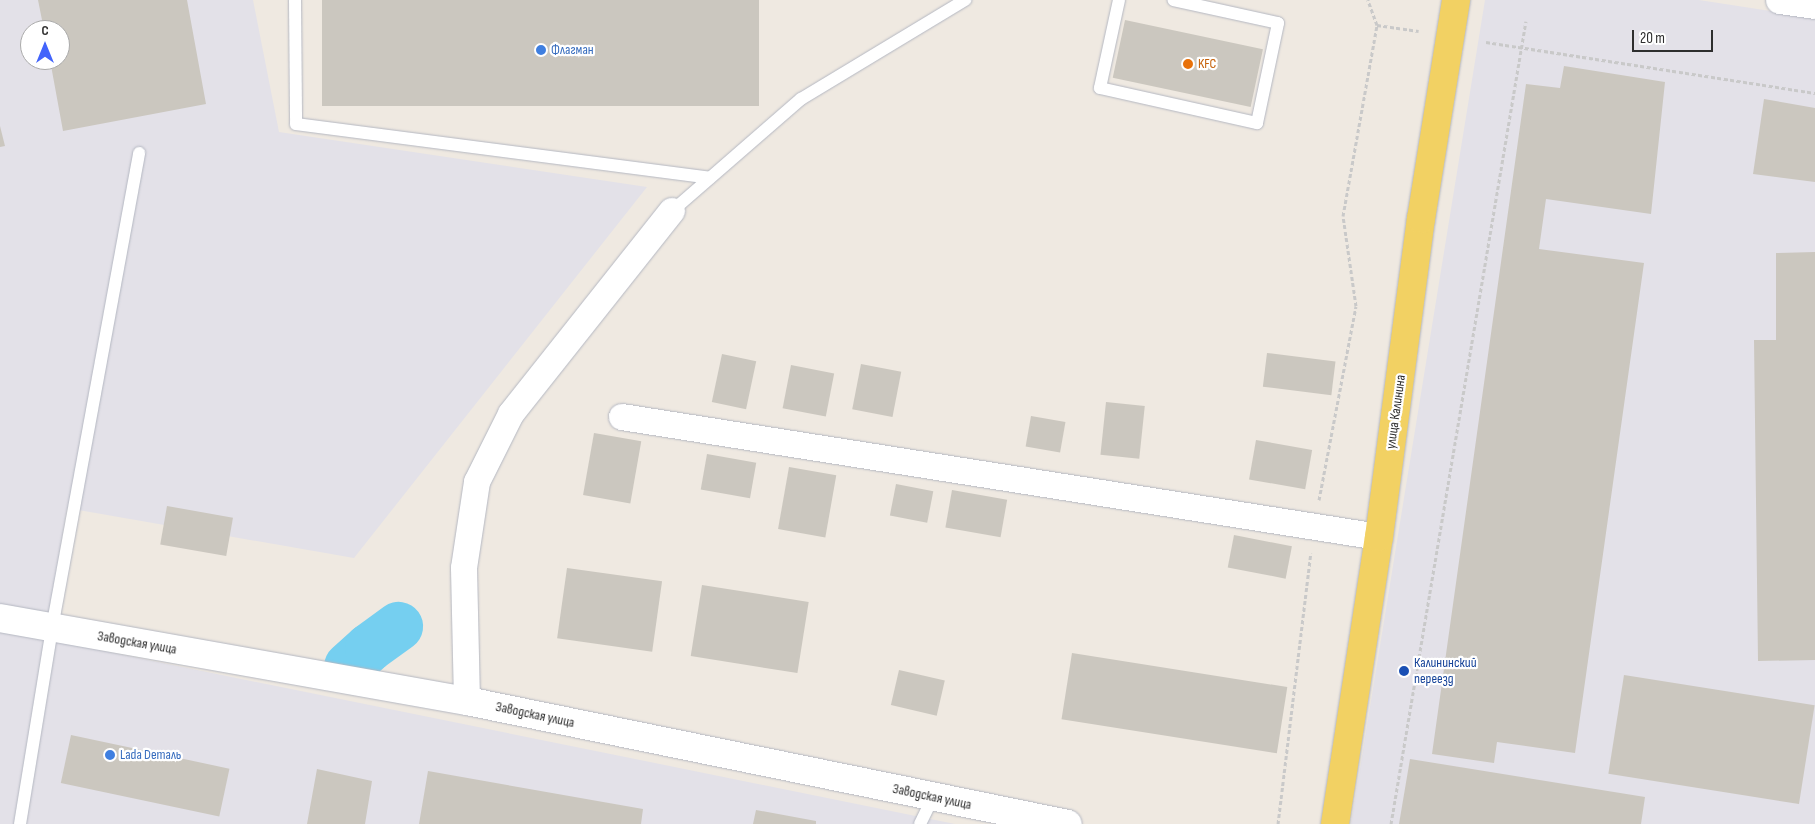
<!DOCTYPE html>
<html>
<head>
<meta charset="utf-8">
<style>
	body { margin:0 }
	#map { position:relative; width:1815px; height:824px; overflow:hidden; background:#efe9e1; font-family:"Sofia Sans Condensed",sans-serif }
	div>[style] { position:absolute }
	.industrial>* { inset:0; background:#e3e1e8 }
	.river>* { height:49px; margin:-24.5px; padding:0 24.5px; transform-origin:24.5px; border-radius:24.5px; background:#75cff0 }
	.building>* { inset:0; background:#cbc7bf; transform-origin:0 0 }
	.path>* { height:3px; margin-top:-1.5px; transform-origin:0; background:repeating-linear-gradient(90deg,#c9c9c9 0 4px,transparent 0 6.5px) }
	.roads { filter:drop-shadow(0 0 1px #b4b7c1) drop-shadow(0 0 1px #b4b7c1) }
	.lane>* { height:12px; margin:-6px; padding:0 6px; transform-origin:6px; border-radius:6px; background:#fff }
	.street>* { height:26px; margin:-13px; padding:0 13px; transform-origin:13px; border-radius:13px; background:#fff }
	.secondary>* { height:28px; margin:-14px; padding:0 14px; transform-origin:14px; border-radius:14px; background:#fff }
	.primary>* { height:28px; margin:-14px; padding:0 14px; transform-origin:14px; border-radius:14px; background:#f2d163 }
	.dots>* { width:14px; height:14px; translate:-50% -50%; box-sizing:border-box; border:2px solid #fff; border-radius:50% }
	span { translate:-50% -50%; white-space:nowrap; text-align:center; line-height:1.15; -webkit-text-stroke:4.5px #fff; paint-order:stroke }
	.shop-label { font-size:14px; color:#366cbe }
	.left { translate:0 -50%; text-align:left }
	.food-label { font-size:14px; color:#c56008 }
	.street-label { font-size:14px; color:#2e2e2e }
	.transit-label { font-size:14px; color:#164399 }
	.north { position:absolute; left:20px; top:20px; width:50px; height:50px; box-sizing:border-box; background:#fff; border:1px solid #ababab; border-radius:50%; rotate:0deg; font-size:14px; font-weight:700; line-height:20px; text-align:center; color:#2e2e2e }
	.north::after { content:''; display:block; margin:auto; width:18px; height:22px; background:#4264fb; clip-path:polygon(50% 0,100% 100%,50% 72%,0 100%) }
	.scale { position:absolute; left:1632px; top:30px; width:81px; height:22px; box-sizing:border-box; border:2px solid #2e2e2e; border-top:0; padding-left:6px; font-size:15px; line-height:18px; white-space:nowrap; color:#2e2e2e; -webkit-text-stroke:4px #fff; paint-order:stroke }
</style>
</head>
<body>
<div id="map">
	<div class="industrial">
		<i style="clip-path:polygon(evenodd,0 0,253px 0,279px 132px,647px 187px,354px 558px,67px 508px,45px 639px,955px 824px,0 824px,0 0,30px 30px,60px 30px,60px 60px,30px 60px,30px 30px)"></i>
		<i style="clip-path:polygon(1485px 0,1699px 0,1815px 18px,1815px 824px,1351px 824px)"></i>
	</div>
	<div class="river">
		<i style="left:348px;top:666px;width:28px;rotate:-42deg"></i>
		<i style="left:369px;top:647px;width:36px;rotate:-36deg"></i>
	</div>
	<div class="building">
		<i style="clip-path:polygon(38px 0,187px 0,206px 104px,63px 131px,50px 60px,60px 60px,60px 30px,44px 30px)"></i>
		<i style="left:322px;top:0;width:437px;height:106px"></i>
		<i style="left:1125px;top:20px;width:141px;height:59px;rotate:12deg"></i>
		<i style="clip-path:polygon(1564px 66px,1665px 82px,1651px 214px,1546px 199px,1539px 249px,1644px 263px,1575px 753px,1497px 742px,1494px 763px,1432px 754px,1526px 84px,1560px 88px)"></i>
		<i style="clip-path:polygon(1764px 99px,1815px 108px,1815px 182px,1753px 174px)"></i>
		<i style="clip-path:polygon(0 126px,5px 146px,0 147px)"></i>
		<i style="clip-path:polygon(1815px 252px,1815px 660px,1758px 661px,1754px 340px,1776px 340px,1776px 253px)"></i>
		<i style="left:1267px;top:353px;width:69px;height:34px;rotate:7deg"></i>
		<i style="left:722px;top:354px;width:35px;height:49px;rotate:12deg"></i>
		<i style="left:861px;top:364px;width:41px;height:46px;rotate:11deg"></i>
		<i style="left:791px;top:365px;width:44px;height:44px;rotate:11deg"></i>
		<i style="left:1106px;top:402px;width:39px;height:53px;rotate:6deg"></i>
		<i style="left:1031px;top:416px;width:35px;height:31px;rotate:10deg"></i>
		<i style="left:594px;top:433px;width:48px;height:63px;rotate:10deg"></i>
		<i style="left:1256px;top:440px;width:57px;height:40px;rotate:10deg"></i>
		<i style="left:707px;top:454px;width:50px;height:36px;rotate:10deg"></i>
		<i style="left:789px;top:467px;width:48px;height:63px;rotate:10deg"></i>
		<i style="left:896px;top:484px;width:38px;height:32px;rotate:11deg"></i>
		<i style="left:952px;top:490px;width:56px;height:38px;rotate:10deg"></i>
		<i style="left:167px;top:506px;width:67px;height:39px;rotate:10deg"></i>
		<i style="left:1234px;top:535px;width:59px;height:33px;rotate:11deg"></i>
		<i style="left:567px;top:568px;width:96px;height:71px;rotate:8deg"></i>
		<i style="left:702px;top:585px;width:108px;height:72px;rotate:9deg"></i>
		<i style="left:1072px;top:653px;width:218px;height:67px;rotate:9deg"></i>
		<i style="left:899px;top:670px;width:47px;height:36px;rotate:13deg"></i>
		<i style="left:1624px;top:675px;width:193px;height:100px;rotate:9deg"></i>
		<i style="left:71px;top:735px;width:162px;height:49px;rotate:12deg"></i>
		<i style="clip-path:polygon(1410px 759px,1645px 797px,1641px 824px,1399px 824px)"></i>
		<i style="clip-path:polygon(317px 769px,372px 781px,365px 824px,307px 824px)"></i>
		<i style="clip-path:polygon(428px 771px,643px 809px,641px 824px,419px 824px)"></i>
		<i style="clip-path:polygon(756px 810px,816px 821px,816px 824px,753px 824px)"></i>
	</div>
	<div class="path">
		<i style="left:1377px;top:25px;width:42px;rotate:8.1deg"></i>
		<i style="left:1486px;top:42px;width:333px;rotate:8.8deg"></i>
		<i style="left:1319px;top:500px;width:197px;rotate:-79.2deg"></i>
		<i style="left:1356px;top:306px;width:91px;rotate:-98.2deg"></i>
		<i style="left:1343px;top:216px;width:194px;rotate:-79.9deg"></i>
		<i style="left:1377px;top:25px;width:27px;rotate:-110deg"></i>
		<i style="left:1278px;top:824px;width:273px;rotate:-83.1deg"></i>
		<i style="left:1391px;top:824px;width:814px;rotate:-80.46deg"></i>
	</div>
	<div class="roads">
		<div class="lane">
			<i style="left:295px;top:0;width:124px;rotate:89.5deg"></i>
			<i style="left:296px;top:124px;width:417px;rotate:7.4deg"></i>
			<i style="left:1119px;top:0;width:90px;rotate:102.2deg"></i>
			<i style="left:1100px;top:88px;width:161px;rotate:12.6deg"></i>
			<i style="left:1257px;top:123px;width:102px;rotate:-78.1deg"></i>
			<i style="left:1278px;top:23px;width:107px;rotate:-167.6deg"></i>
			<i style="left:672px;top:211px;width:171px;rotate:-41deg"></i>
			<i style="left:801px;top:99px;width:192px;rotate:-31.1deg"></i>
			<i style="left:20px;top:824px;width:199px;rotate:-80.7deg"></i>
			<i style="left:52px;top:628px;width:483px;rotate:-79.6deg"></i>
			<i style="left:920px;top:824px;width:30px;rotate:-64deg"></i>
		</div>
		<div class="street">
			<i style="left:622px;top:417px;width:766px;rotate:9.01deg"></i>
			<i style="left:467px;top:701px;width:133px;rotate:-91.3deg"></i>
			<i style="left:464px;top:568px;width:87px;rotate:-81.4deg"></i>
			<i style="left:477px;top:482px;width:76px;rotate:-63.4deg"></i>
			<i style="left:511px;top:414px;width:259px;rotate:-51.6deg"></i>
		</div>
		<div class="secondary">
			<i style="left:1780px;top:0;width:35px;rotate:8deg"></i>
			<i style="left:0;top:618px;width:474px;rotate:10.1deg"></i>
			<i style="left:467px;top:701px;width:613px;rotate:11.57deg"></i>
		</div>
		<div class="primary">
			<i style="left:1335px;top:824px;width:290px;rotate:-81.3deg"></i>
			<i style="left:1379px;top:537px;width:321px;rotate:-82.5deg"></i>
			<i style="left:1421px;top:219px;width:222px;rotate:-80.9deg"></i>
		</div>
	</div>
	<div class="dots">
		<i style="left:541px;top:50px;background:#3f7fe0"></i>
		<i style="left:1188px;top:64px;background:#e8710a"></i>
		<i style="left:1404px;top:671px;background:#1a4fb4"></i>
		<i style="left:110px;top:755px;background:#3f7fe0"></i>
	</div>
	<div class="shop-label">
		<span class="left" style="left:551px;top:50px">Флагман</span>
		<span class="left" style="left:120px;top:755px">Lada Dеталь</span>
	</div>
	<div class="food-label">
		<span class="left" style="left:1198px;top:64px">KFC</span>
	</div>
	<div class="street-label">
		<span style="left:1396px;top:412px;rotate:-82deg">улица Калинина</span>
		<span style="left:137px;top:643px;rotate:10deg">Заводская улица</span>
		<span style="left:535px;top:715px;rotate:12deg">Заводская улица</span>
		<span style="left:932px;top:797px;rotate:12deg">Заводская улица</span>
	</div>
	<div class="transit-label">
		<span class="left" style="left:1414px;top:671px">Калининский<br>переезд</span>
	</div>
	<div class="north">С</div>
	<div class="scale">20 m</div>
</div>
</body>
</html>
